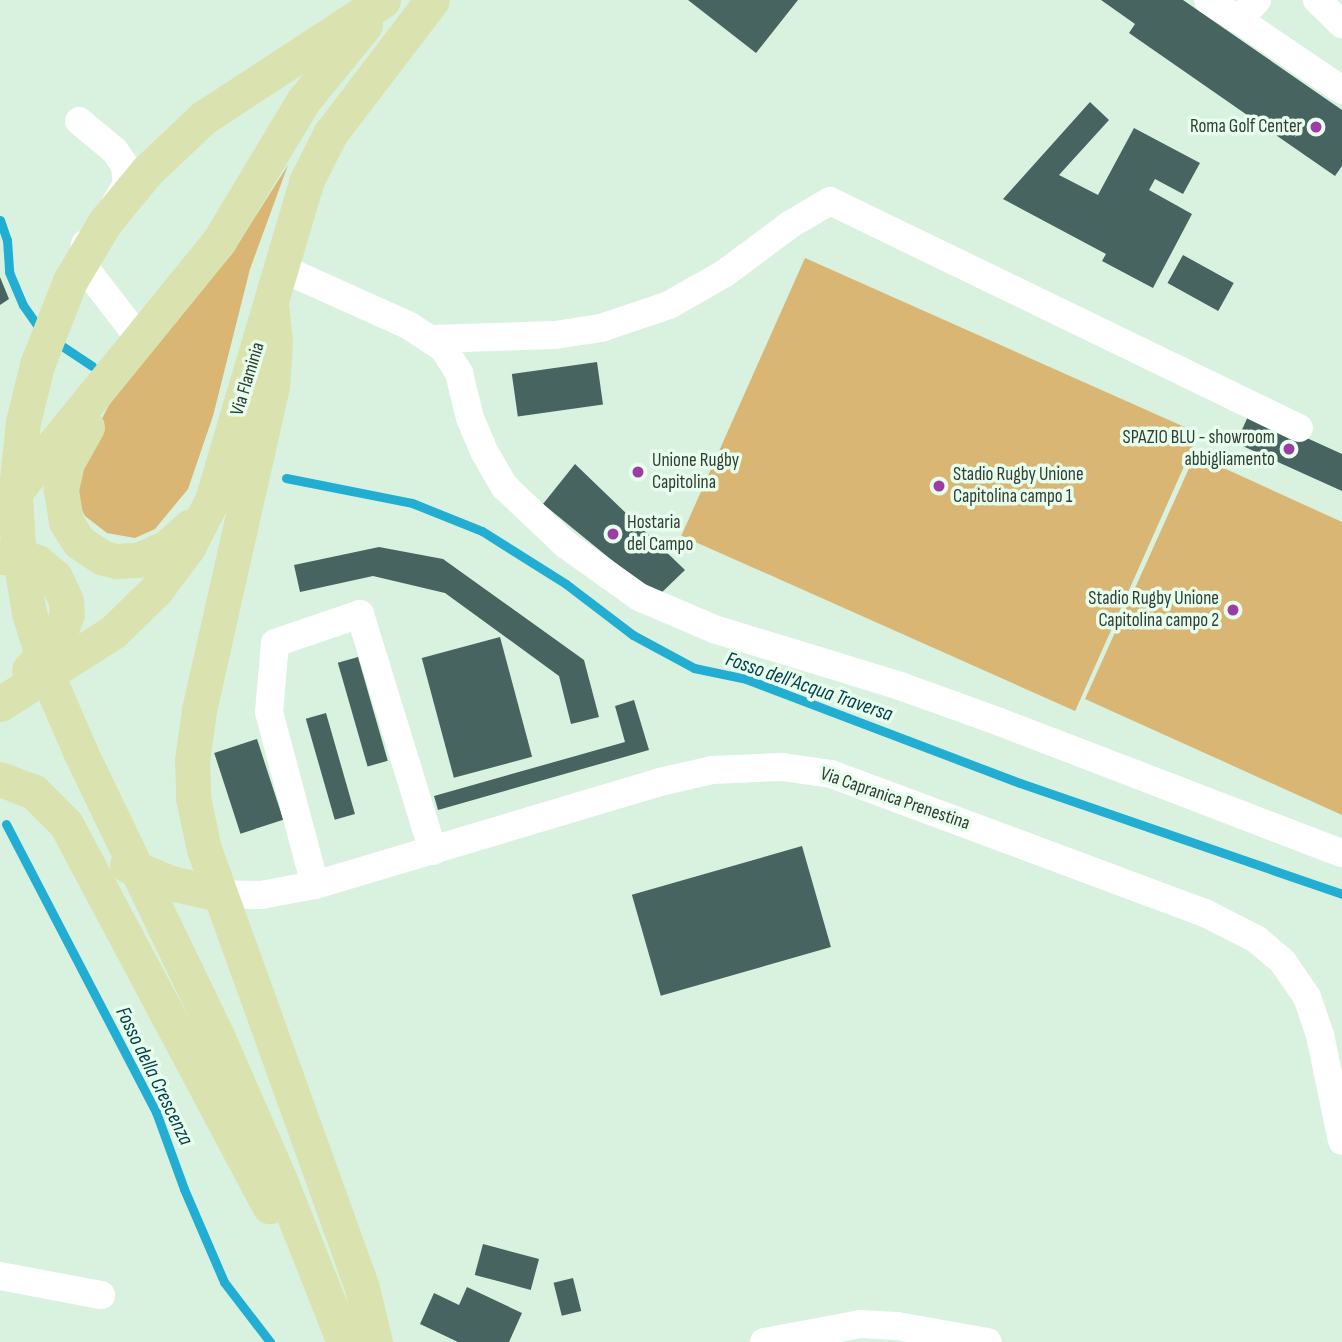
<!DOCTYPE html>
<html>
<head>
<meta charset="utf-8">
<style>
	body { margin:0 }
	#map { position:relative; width:1342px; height:1342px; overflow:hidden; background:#d9f1df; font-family:"Sofia Sans Condensed",sans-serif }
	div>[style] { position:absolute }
	.green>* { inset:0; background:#d9b673; transform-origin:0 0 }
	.stream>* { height:9px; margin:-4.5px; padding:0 4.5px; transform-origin:4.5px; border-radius:4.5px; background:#22aed2 }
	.building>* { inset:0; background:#476461; transform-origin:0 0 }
	.minor>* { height:28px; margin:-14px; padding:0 14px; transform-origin:14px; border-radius:14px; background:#fff }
	.major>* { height:35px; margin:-17.5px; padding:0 17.5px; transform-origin:17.5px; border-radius:17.5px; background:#dae3af }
	.dots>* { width:19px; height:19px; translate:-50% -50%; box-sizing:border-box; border:4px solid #e7feec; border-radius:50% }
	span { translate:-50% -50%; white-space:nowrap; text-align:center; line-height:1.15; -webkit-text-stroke:7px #e7feec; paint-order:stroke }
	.poi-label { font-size:19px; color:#333d36 }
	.right { translate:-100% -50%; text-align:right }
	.left { translate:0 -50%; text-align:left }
	.street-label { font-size:19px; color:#333d36 }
	.water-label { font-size:21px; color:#033e4d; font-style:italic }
</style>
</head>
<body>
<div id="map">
	<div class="green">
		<i style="clip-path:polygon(288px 165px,250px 269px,213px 416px,188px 489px,155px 529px,135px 538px,107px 533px,85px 516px,77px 500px,86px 452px,96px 430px,122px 380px,231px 255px)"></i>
		<i style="left:805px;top:258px;width:431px;height:304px;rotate:24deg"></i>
		<i style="clip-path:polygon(1195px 455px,1342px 522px,1342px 815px,1085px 699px)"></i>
	</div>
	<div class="stream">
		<i style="left:0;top:220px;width:21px;rotate:71deg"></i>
		<i style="left:7px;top:240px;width:32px;rotate:86deg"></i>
		<i style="left:9px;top:272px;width:36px;rotate:67deg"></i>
		<i style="left:23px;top:305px;width:33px;rotate:55deg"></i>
		<i style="left:53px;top:340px;width:47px;rotate:33.7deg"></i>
		<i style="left:286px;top:478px;width:128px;rotate:11.2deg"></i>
		<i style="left:412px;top:503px;width:75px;rotate:21.8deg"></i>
		<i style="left:482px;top:531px;width:99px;rotate:32.2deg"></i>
		<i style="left:566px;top:584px;width:84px;rotate:37.3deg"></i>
		<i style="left:633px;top:635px;width:69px;rotate:28.4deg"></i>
		<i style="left:694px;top:668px;width:53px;rotate:11.9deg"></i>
		<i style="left:746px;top:679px;width:293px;rotate:20.8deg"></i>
		<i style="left:1020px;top:783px;width:341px;rotate:19deg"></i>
		<i style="left:6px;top:824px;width:325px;rotate:62.5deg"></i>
		<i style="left:156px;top:1112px;width:82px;rotate:70deg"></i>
		<i style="left:184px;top:1189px;width:101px;rotate:66.7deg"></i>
		<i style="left:224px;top:1282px;width:76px;rotate:52.5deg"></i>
	</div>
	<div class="building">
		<i style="clip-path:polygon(688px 0,798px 0,756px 53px)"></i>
		<i style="clip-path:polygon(1101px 0,1183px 0,1342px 110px,1342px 166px,1335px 176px,1129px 33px,1135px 24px)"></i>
		<i style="clip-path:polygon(1090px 102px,1109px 120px,1059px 175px,1098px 195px,1134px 128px,1200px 163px,1183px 194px,1155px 179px,1149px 190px,1192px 214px,1153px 288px,1102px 261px,1106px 254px,1003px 199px)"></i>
		<i style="left:1183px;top:255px;width:58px;height:32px;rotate:29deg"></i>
		<i style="clip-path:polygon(0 277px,9px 299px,0 305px)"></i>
		<i style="left:597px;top:362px;width:43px;height:86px;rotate:82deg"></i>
		<i style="clip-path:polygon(1250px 412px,1342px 454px,1342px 491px,1236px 443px)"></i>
		<i style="clip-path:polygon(575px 464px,685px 570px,657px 597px,543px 504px)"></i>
		<i style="clip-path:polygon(379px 547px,443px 559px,584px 660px,599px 717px,571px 724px,559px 676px,445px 593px,373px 576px,300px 592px,294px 565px)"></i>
		<i style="left:500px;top:637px;width:124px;height:81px;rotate:75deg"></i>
		<i style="left:358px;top:657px;width:108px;height:21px;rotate:74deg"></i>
		<i style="clip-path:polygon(634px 700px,649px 750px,438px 810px,434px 796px,625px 742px,615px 706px)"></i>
		<i style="left:326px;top:713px;width:105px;height:21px;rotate:74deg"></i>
		<i style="left:257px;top:739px;width:85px;height:45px;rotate:72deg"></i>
		<i style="left:802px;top:846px;width:105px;height:177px;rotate:74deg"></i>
		<i style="left:483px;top:1244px;width:58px;height:32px;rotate:15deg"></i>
		<i style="left:573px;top:1278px;width:34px;height:20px;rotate:76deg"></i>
		<i style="clip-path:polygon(467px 1287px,522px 1313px,509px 1342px,458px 1342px,420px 1324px,434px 1293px,459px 1305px)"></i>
	</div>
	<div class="minor">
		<i style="left:1208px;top:0;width:37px;rotate:33deg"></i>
		<i style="left:1239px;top:20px;width:27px;rotate:-48deg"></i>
		<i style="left:1317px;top:0;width:35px;rotate:44deg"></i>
		<i style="left:1239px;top:20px;width:125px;rotate:34.2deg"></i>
		<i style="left:79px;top:121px;width:47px;rotate:39.8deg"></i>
		<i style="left:115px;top:151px;width:18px;rotate:56deg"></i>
		<i style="left:125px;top:166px;width:18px;rotate:84deg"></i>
		<i style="left:127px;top:184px;width:23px;rotate:121deg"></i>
		<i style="left:85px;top:244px;width:14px;rotate:98deg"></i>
		<i style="left:83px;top:258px;width:15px;rotate:70deg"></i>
		<i style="left:88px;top:272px;width:83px;rotate:52.3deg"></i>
		<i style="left:281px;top:268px;width:139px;rotate:24.2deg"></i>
		<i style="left:408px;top:325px;width:42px;rotate:33.3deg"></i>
		<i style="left:443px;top:348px;width:30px;rotate:57deg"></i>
		<i style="left:459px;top:373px;width:46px;rotate:76.3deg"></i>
		<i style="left:470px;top:418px;width:38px;rotate:67deg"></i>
		<i style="left:485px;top:453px;width:39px;rotate:60deg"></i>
		<i style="left:505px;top:487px;width:83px;rotate:43.5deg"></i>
		<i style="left:565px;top:544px;width:91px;rotate:35.6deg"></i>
		<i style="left:639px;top:597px;width:82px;rotate:23.1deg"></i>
		<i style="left:714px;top:629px;width:195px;rotate:17deg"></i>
		<i style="left:900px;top:686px;width:106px;rotate:19.8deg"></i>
		<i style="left:1000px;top:722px;width:366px;rotate:21deg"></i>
		<i style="left:433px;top:339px;width:122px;rotate:-1.9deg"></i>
		<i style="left:555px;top:335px;width:47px;rotate:-8.7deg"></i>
		<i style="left:601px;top:328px;width:72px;rotate:-18.7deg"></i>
		<i style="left:669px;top:305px;width:64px;rotate:-29.7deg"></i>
		<i style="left:725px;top:273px;width:82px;rotate:-36.6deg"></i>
		<i style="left:791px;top:224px;width:45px;rotate:-30.5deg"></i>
		<i style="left:830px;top:201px;width:521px;rotate:25.83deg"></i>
		<i style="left:315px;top:885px;width:179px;rotate:-104.9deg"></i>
		<i style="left:269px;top:712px;width:69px;rotate:-85deg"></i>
		<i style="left:275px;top:643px;width:90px;rotate:-18.8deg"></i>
		<i style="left:360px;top:614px;width:248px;rotate:72.9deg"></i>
		<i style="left:219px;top:894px;width:42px;rotate:1.4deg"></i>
		<i style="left:261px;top:895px;width:55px;rotate:-10.5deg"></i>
		<i style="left:315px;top:885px;width:360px;rotate:-16.6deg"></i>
		<i style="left:660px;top:782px;width:53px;rotate:-13deg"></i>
		<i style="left:712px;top:770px;width:70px;rotate:-2.5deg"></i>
		<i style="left:782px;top:767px;width:49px;rotate:8.1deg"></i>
		<i style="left:831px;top:774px;width:399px;rotate:20.4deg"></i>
		<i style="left:1205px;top:913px;width:57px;rotate:27deg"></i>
		<i style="left:1256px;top:939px;width:35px;rotate:40deg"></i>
		<i style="left:1283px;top:962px;width:42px;rotate:55.6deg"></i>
		<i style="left:1307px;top:997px;width:40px;rotate:71.1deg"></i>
		<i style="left:1320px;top:1035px;width:108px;rotate:78.3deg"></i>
		<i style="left:0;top:1276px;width:103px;rotate:10.7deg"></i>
		<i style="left:764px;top:1342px;width:98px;rotate:-10.6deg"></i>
		<i style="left:860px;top:1324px;width:37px;rotate:3deg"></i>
		<i style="left:897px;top:1326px;width:92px;rotate:10deg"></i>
	</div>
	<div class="major">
		<i style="left:271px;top:304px;width:39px;rotate:84deg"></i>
		<i style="left:275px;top:343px;width:43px;rotate:94deg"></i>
		<i style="left:272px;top:386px;width:333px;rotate:102.7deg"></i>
		<i style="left:199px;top:711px;width:49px;rotate:98.1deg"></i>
		<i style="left:192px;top:760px;width:38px;rotate:88deg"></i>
		<i style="left:193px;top:798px;width:52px;rotate:77.8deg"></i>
		<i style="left:204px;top:849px;width:467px;rotate:70.2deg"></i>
		<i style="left:362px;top:1288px;width:56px;rotate:76.5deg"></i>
		<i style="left:87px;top:427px;width:41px;rotate:119.1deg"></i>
		<i style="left:67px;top:463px;width:28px;rotate:103deg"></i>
		<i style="left:61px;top:490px;width:32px;rotate:81deg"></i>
		<i style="left:66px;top:522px;width:24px;rotate:57deg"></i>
		<i style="left:79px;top:542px;width:27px;rotate:34deg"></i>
		<i style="left:101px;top:557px;width:16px;rotate:15deg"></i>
		<i style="left:116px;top:561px;width:22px;rotate:-3deg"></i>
		<i style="left:138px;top:560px;width:32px;rotate:-24deg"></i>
		<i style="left:167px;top:547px;width:31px;rotate:-42deg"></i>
		<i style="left:11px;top:497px;width:330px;rotate:-50.9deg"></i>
		<i style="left:219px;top:241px;width:163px;rotate:-59deg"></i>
		<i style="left:303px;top:101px;width:98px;rotate:-50.8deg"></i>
		<i style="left:2px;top:557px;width:24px;rotate:2deg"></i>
		<i style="left:26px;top:558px;width:12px;rotate:20deg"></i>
		<i style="left:37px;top:562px;width:23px;rotate:40deg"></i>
		<i style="left:55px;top:577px;width:26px;rotate:65deg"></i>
		<i style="left:66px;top:601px;width:13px;rotate:86deg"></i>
		<i style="left:67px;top:614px;width:26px;rotate:111deg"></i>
		<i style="left:58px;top:638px;width:43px;rotate:132.2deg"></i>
		<i style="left:0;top:704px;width:134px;rotate:-32.5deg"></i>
		<i style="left:113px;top:632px;width:60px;rotate:-44.3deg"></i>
		<i style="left:156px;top:590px;width:54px;rotate:-53.3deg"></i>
		<i style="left:188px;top:547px;width:53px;rotate:-62.9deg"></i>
		<i style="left:212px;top:500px;width:332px;rotate:-73.5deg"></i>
		<i style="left:306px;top:182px;width:54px;rotate:-63.4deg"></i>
		<i style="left:330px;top:134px;width:168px;rotate:-52.7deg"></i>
		<i style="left:0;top:779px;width:36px;rotate:21deg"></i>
		<i style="left:34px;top:792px;width:45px;rotate:45deg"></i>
		<i style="left:66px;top:824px;width:433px;rotate:62deg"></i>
		<i style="left:127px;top:865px;width:48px;rotate:22.2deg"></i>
		<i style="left:171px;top:883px;width:49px;rotate:12.9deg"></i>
		<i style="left:344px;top:1342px;width:174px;rotate:-111.6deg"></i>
		<i style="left:280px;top:1180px;width:157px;rotate:-113.6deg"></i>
		<i style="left:217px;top:1036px;width:316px;rotate:-115.7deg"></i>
		<i style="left:80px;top:751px;width:73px;rotate:-113.4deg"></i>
		<i style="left:51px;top:684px;width:74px;rotate:-107.2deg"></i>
		<i style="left:29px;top:613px;width:68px;rotate:-99.3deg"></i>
		<i style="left:18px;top:546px;width:48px;rotate:-93.6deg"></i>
		<i style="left:15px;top:498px;width:76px;rotate:-84deg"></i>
		<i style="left:23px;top:422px;width:59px;rotate:-76.2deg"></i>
		<i style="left:37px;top:365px;width:90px;rotate:-68.6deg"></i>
		<i style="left:70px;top:281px;width:69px;rotate:-59.3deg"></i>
		<i style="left:105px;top:222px;width:66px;rotate:-50.5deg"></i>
		<i style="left:147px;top:171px;width:77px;rotate:-43.4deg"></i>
		<i style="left:203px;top:118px;width:215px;rotate:-33.2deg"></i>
	</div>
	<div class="dots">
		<i style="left:1316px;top:127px;background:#9c3ca4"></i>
		<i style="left:1289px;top:449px;background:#9c3ca4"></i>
		<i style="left:638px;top:472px;background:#9c3ca4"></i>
		<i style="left:939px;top:486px;background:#9c3ca4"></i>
		<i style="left:613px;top:534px;background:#9c3ca4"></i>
		<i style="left:1233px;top:610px;background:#9c3ca4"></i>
	</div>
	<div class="poi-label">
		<span class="right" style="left:1302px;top:127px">Roma Golf Center</span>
		<span class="right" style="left:1275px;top:449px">SPAZIO BLU - showroom<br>abbigliamento</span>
		<span class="left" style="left:652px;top:472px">Unione Rugby<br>Capitolina</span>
		<span class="left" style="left:953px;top:486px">Stadio Rugby Unione<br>Capitolina campo 1</span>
		<span class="left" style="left:627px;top:534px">Hostaria<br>del Campo</span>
		<span class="right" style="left:1219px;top:610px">Stadio Rugby Unione<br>Capitolina campo 2</span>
	</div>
	<div class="street-label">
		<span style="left:248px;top:379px;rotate:-73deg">Via Flaminia</span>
		<span style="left:895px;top:799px;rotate:19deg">Via Capranica Prenestina</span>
	</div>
	<div class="water-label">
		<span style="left:809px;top:687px;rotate:19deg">Fosso dell'Acqua Traversa</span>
		<span style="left:154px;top:1076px;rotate:64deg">Fosso della Crescenza</span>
	</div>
</div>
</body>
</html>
